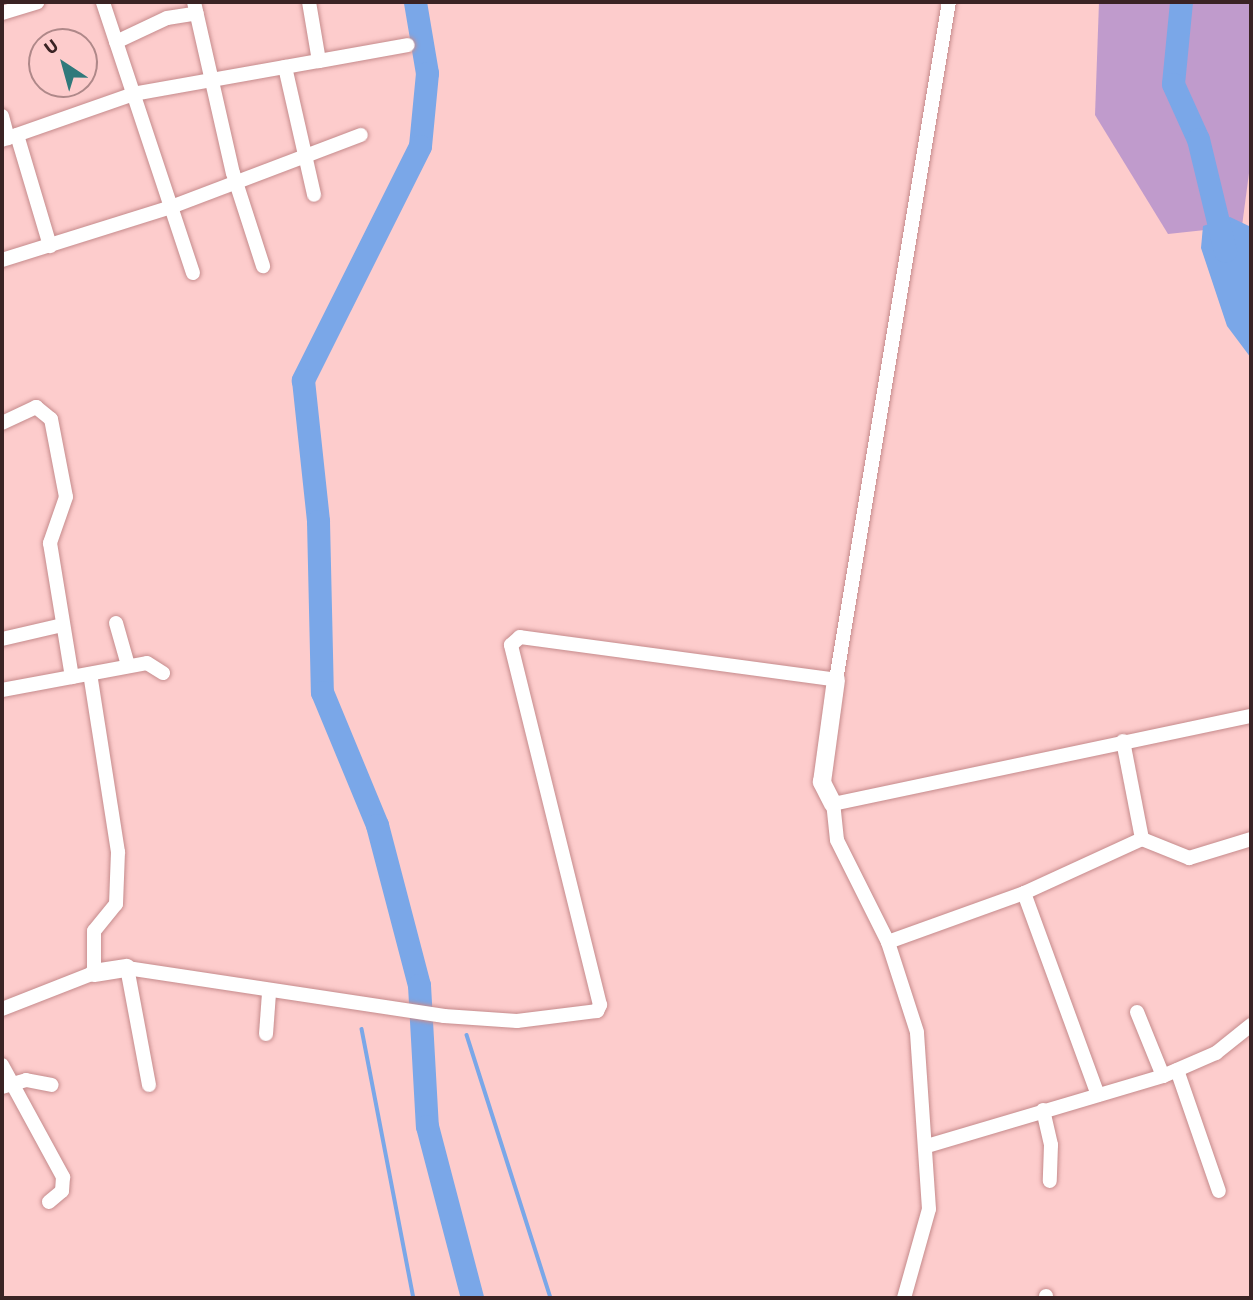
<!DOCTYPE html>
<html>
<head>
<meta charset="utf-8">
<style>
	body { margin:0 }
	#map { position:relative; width:1253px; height:1300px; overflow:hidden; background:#fdcccc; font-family:"Source Sans 3",sans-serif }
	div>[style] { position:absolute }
	.green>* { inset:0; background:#c09bcc }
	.water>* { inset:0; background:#7aa7e8 }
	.stream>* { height:3.5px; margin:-1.75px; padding:0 1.75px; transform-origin:1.75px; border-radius:1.75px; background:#7aa7e8 }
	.river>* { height:23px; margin:-11.5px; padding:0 11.5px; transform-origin:11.5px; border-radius:11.5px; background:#7aa7e8 }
	.roads { filter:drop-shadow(0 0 2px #c58b8c) drop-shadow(0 0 2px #c58b8c) }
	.minor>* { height:14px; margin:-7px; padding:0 7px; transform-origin:7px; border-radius:7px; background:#fff }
	.tertiary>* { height:18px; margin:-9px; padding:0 9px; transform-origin:9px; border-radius:9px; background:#fff }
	span { translate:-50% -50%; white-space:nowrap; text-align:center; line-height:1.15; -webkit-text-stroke:7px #fdcccc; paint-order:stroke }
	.frame { position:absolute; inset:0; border:4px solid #3a2324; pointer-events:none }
	.north { position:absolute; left:28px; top:28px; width:70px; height:70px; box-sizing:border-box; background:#fdcccc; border:2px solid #af8889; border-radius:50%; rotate:324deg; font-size:19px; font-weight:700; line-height:28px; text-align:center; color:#3a2324 }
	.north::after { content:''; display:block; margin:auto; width:24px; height:32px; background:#30797b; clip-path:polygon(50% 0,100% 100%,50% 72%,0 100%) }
</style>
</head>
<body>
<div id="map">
	<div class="green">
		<i style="clip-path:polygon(1099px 2px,1251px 2px,1251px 158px,1242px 226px,1168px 234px,1095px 115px)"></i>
	</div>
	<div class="water">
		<i style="clip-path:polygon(1230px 217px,1251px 227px,1251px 358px,1227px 326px,1201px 248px,1203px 226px)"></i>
	</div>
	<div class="stream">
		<i style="left:362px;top:1029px;width:274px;rotate:79.1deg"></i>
		<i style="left:467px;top:1035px;width:276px;rotate:72.3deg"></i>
	</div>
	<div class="river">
		<i style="left:415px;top:2px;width:72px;rotate:80.4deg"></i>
		<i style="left:427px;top:73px;width:73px;rotate:95.5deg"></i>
		<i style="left:420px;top:146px;width:262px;rotate:116.6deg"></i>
		<i style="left:303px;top:380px;width:142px;rotate:83.9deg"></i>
		<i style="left:318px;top:521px;width:171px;rotate:88.7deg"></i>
		<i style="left:322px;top:692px;width:144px;rotate:67.5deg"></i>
		<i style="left:377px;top:825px;width:165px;rotate:75.3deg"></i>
		<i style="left:419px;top:985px;width:141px;rotate:86.8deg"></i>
		<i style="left:427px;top:1126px;width:178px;rotate:75.3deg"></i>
		<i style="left:1181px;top:2px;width:82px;rotate:95.6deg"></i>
		<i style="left:1173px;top:84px;width:60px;rotate:65.6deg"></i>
		<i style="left:1198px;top:139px;width:115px;rotate:76.4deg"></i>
	</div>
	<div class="roads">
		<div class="minor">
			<i style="left:194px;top:2px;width:175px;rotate:77.2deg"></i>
			<i style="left:233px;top:173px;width:98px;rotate:72.1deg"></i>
			<i style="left:2px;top:13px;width:37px;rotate:-17deg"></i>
			<i style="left:116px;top:42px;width:56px;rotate:-25.2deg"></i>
			<i style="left:167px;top:18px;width:30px;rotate:-9deg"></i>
			<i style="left:319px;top:61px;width:90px;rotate:-10.2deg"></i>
			<i style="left:285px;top:67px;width:131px;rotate:77.2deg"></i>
			<i style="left:2px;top:116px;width:23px;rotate:75deg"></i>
			<i style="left:17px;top:135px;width:116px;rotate:73.4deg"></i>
			<i style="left:2px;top:140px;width:139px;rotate:-19.3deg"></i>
			<i style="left:133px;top:94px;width:189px;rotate:-10.1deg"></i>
			<i style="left:319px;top:61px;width:60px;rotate:-99.6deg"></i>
			<i style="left:2px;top:260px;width:177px;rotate:-17.4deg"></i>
			<i style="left:171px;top:207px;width:216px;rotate:-108.4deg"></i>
			<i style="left:193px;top:273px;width:70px;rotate:-108.4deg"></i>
			<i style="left:171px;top:207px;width:203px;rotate:-20.8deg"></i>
			<i style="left:2px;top:423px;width:38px;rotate:-25deg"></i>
			<i style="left:36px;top:407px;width:19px;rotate:39deg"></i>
			<i style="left:51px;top:419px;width:79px;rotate:79.1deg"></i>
			<i style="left:66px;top:497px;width:49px;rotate:109.2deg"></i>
			<i style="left:50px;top:543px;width:136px;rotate:80.7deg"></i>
			<i style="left:116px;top:623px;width:44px;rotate:74.1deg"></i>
			<i style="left:2px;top:639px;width:62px;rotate:-13.1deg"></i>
			<i style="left:2px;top:690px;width:147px;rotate:-10.5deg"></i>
			<i style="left:147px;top:663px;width:19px;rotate:32deg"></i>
			<i style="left:1123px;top:741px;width:100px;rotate:79deg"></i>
			<i style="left:1024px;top:893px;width:215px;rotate:69.9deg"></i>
			<i style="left:888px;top:942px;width:145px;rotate:-19.8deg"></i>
			<i style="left:1024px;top:893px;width:130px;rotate:-24.6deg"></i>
			<i style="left:1142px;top:839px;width:51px;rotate:22deg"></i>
			<i style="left:1189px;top:858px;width:65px;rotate:-17deg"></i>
			<i style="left:2px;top:1009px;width:99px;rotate:-21.4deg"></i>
			<i style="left:94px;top:973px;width:42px;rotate:-90deg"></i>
			<i style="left:94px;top:931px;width:35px;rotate:-51deg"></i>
			<i style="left:116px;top:904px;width:52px;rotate:-87.8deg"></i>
			<i style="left:118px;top:852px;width:180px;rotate:-98.9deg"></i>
			<i style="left:1137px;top:1012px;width:69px;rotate:67.9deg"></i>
			<i style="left:266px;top:1034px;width:41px;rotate:-85.8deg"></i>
			<i style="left:2px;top:1065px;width:128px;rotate:61.4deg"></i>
			<i style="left:63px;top:1177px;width:14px;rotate:94deg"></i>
			<i style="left:62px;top:1191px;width:17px;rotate:140deg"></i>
			<i style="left:1177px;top:1070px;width:128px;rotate:70.9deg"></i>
			<i style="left:149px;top:1085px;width:119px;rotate:-100.6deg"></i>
			<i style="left:127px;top:968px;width:321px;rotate:8.6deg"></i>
			<i style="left:444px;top:1016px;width:73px;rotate:3.9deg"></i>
			<i style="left:517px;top:1021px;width:81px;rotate:-7.1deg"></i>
			<i style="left:597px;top:1011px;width:7px;rotate:-63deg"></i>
			<i style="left:600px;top:1005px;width:371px;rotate:-103.9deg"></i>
			<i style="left:511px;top:645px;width:12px;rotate:-42deg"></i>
			<i style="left:520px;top:637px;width:319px;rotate:7.7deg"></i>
			<i style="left:836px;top:680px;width:687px;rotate:-80.54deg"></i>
			<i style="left:2px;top:1087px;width:25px;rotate:-16deg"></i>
			<i style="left:26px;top:1080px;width:26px;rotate:11deg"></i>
			<i style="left:1043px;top:1110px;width:36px;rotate:77deg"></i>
			<i style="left:1051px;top:1145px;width:36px;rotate:92deg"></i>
			<i style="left:927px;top:1146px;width:246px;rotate:-16.5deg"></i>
			<i style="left:1163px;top:1076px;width:58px;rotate:-23.5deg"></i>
			<i style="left:1216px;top:1053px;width:45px;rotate:-38.7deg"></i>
			<i style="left:904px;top:1298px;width:92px;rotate:-74.3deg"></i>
			<i style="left:929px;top:1209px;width:177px;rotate:-93.9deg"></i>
			<i style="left:917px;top:1032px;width:95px;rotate:-107.9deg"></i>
			<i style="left:888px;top:942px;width:114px;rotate:-116.6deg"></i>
			<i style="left:837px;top:840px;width:36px;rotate:-96deg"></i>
			<i style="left:833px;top:804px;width:427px;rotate:-11.9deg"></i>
			<i style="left:1046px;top:1298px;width:2px;rotate:-90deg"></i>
		</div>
		<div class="tertiary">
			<i style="left:833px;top:804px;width:25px;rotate:-117deg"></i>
			<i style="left:822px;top:782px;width:103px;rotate:-82.2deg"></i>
			<i style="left:94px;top:973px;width:33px;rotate:-9deg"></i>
		</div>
	</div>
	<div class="frame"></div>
	<div class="north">U</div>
</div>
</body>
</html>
